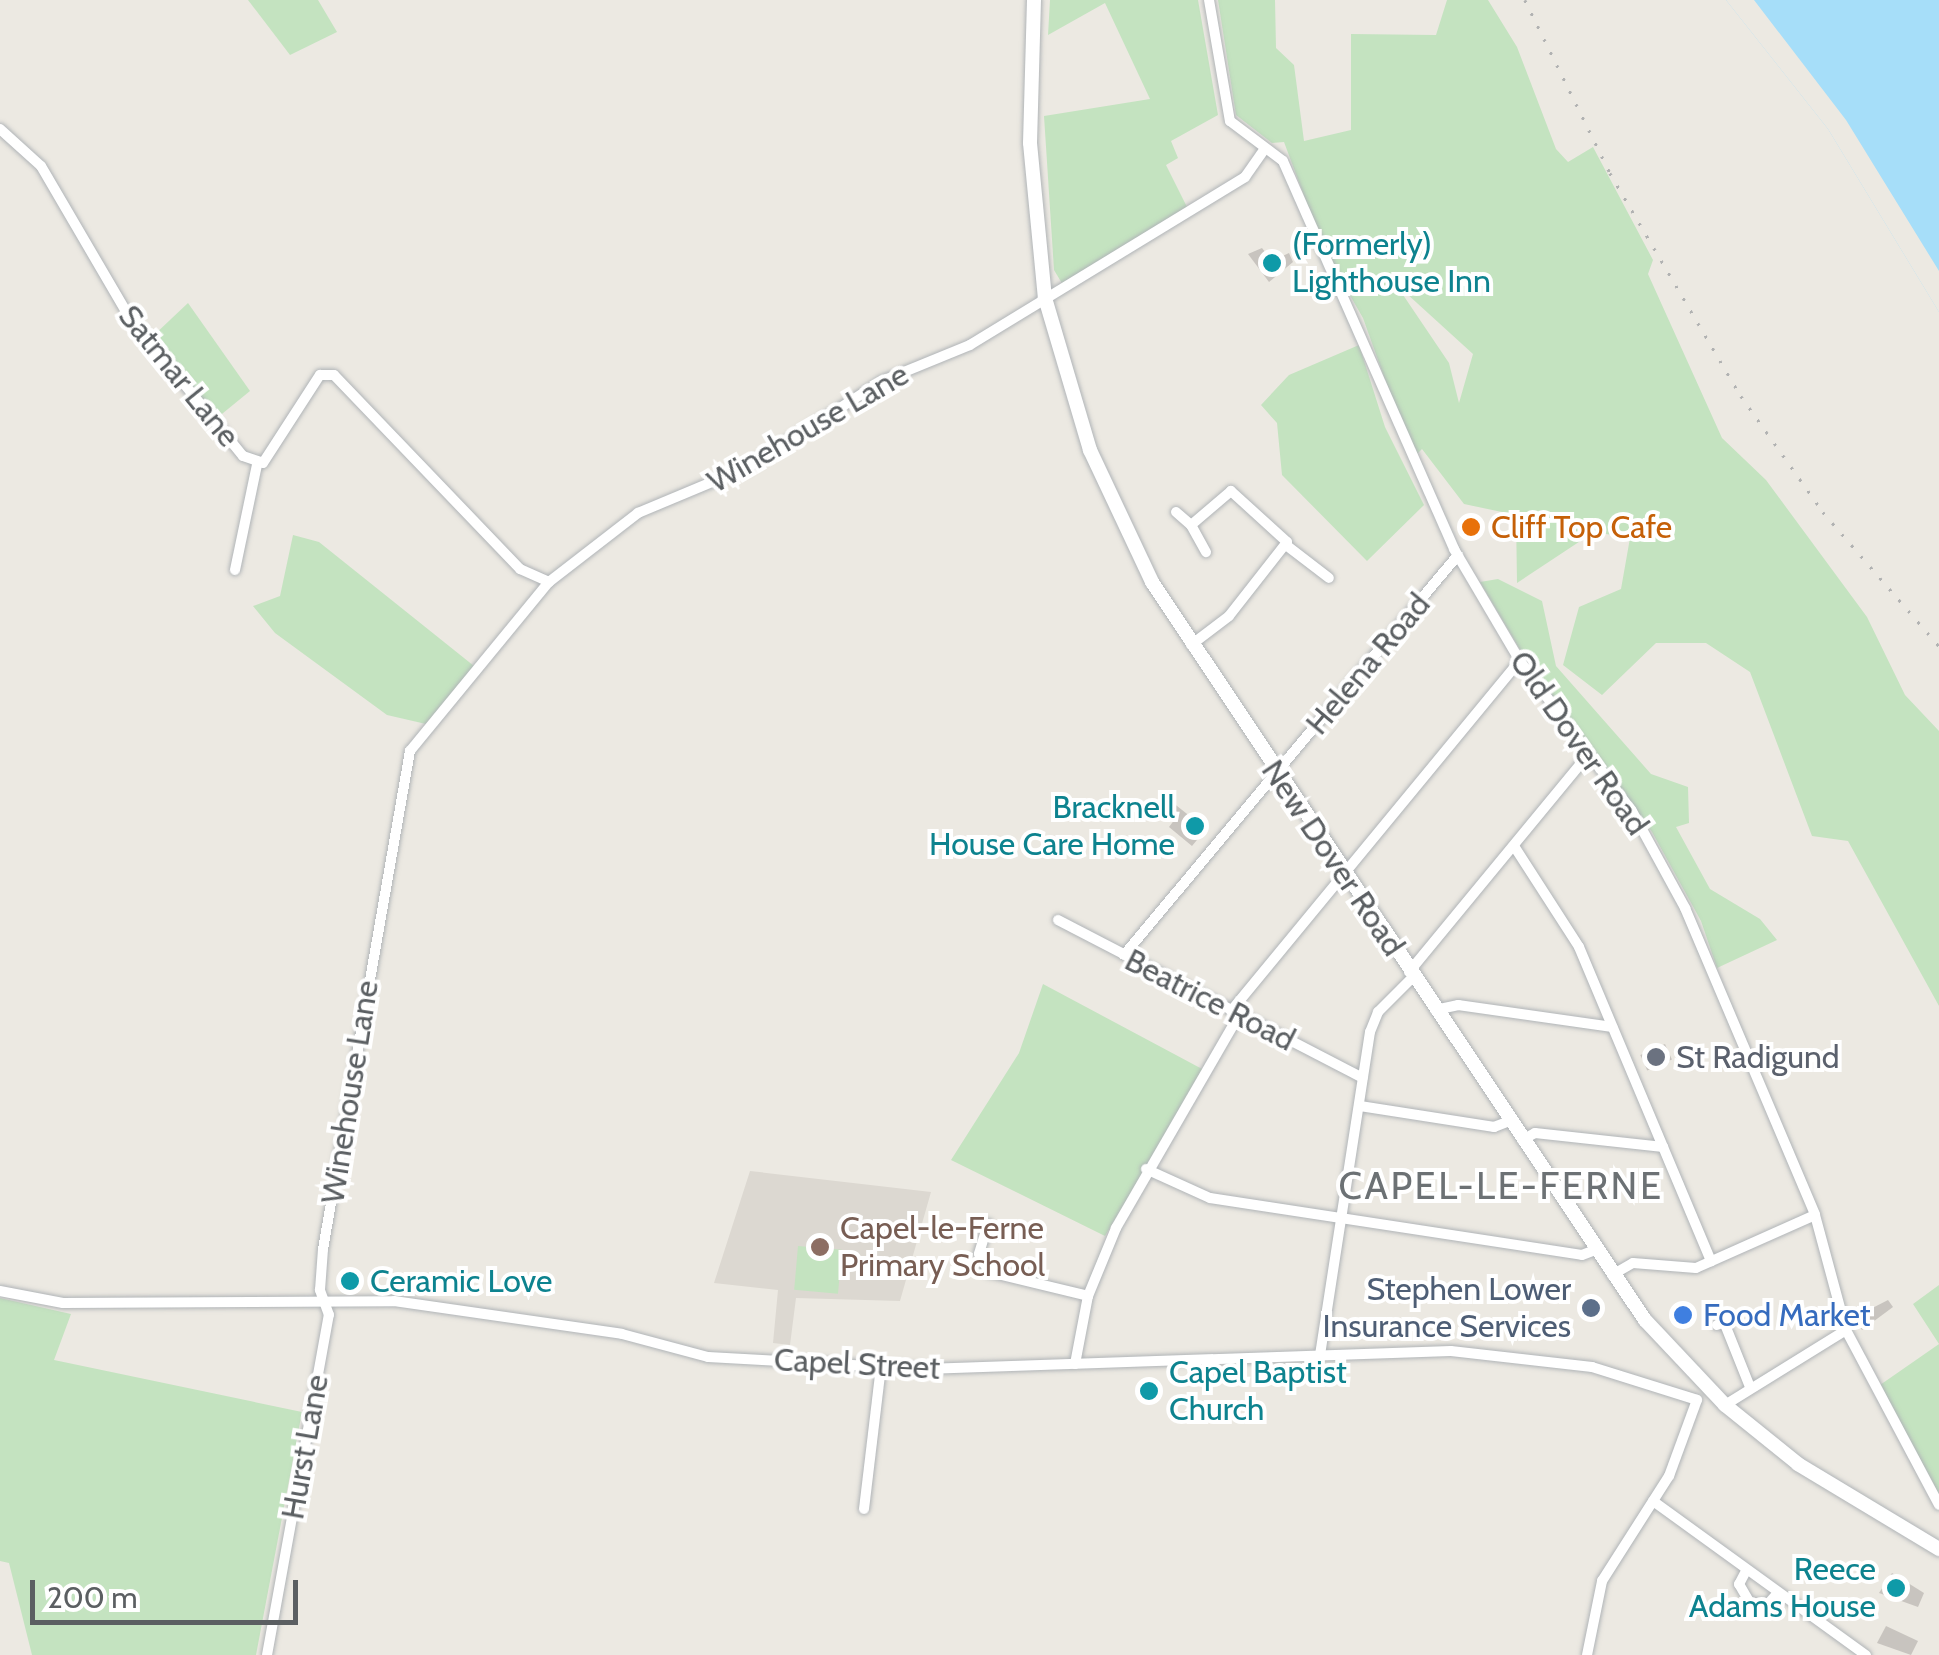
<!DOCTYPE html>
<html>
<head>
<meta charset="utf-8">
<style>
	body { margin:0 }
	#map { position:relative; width:1939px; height:1655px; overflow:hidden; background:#ece9e2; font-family:Cabin,sans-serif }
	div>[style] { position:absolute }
	.education>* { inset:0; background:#dcd8d1 }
	.green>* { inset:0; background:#c4e3c0; transform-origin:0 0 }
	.water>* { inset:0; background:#a6def9 }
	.pier>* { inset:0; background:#ece9e2 }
	.building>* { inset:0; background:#c8c4bf; transform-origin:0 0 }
	.roads { filter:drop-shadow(0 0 2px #b0b4b7) drop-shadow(0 0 2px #b0b4b7) }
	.minor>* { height:10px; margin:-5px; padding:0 5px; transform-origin:5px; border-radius:5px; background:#fff }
	.secondary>* { height:14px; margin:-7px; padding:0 7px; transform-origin:7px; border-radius:7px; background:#fff }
	.rail>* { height:2.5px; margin-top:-1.25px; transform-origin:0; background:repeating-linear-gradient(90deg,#b1b2b2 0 2.5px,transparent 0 14.5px) }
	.dots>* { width:28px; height:28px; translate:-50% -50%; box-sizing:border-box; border:5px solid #fff; border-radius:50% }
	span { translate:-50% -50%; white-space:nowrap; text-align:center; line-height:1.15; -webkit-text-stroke:8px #fff; paint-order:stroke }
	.culture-label { font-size:32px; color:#0d838f }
	.left { translate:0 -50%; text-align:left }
	.right { translate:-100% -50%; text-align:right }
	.street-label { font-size:32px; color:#5b5f62 }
	.food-label { font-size:32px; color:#c56008 }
	.worship-label { font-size:32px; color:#5b616d }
	.education-label { font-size:32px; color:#785e54 }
	.service-label { font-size:32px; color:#4e5e75 }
	.shop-label { font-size:32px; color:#366cbe }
	.quarter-label { font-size:38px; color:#6c7174; letter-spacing:2.5px }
	.scale { position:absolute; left:30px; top:1580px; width:268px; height:45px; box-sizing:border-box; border:5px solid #5b5f62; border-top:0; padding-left:12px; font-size:30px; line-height:35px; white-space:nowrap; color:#5b5f62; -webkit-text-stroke:8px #fff; paint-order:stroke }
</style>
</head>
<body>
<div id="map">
	<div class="education">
		<i style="clip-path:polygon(750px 1171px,931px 1192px,900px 1301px,796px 1298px,790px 1345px,773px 1343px,778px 1290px,714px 1283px)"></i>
	</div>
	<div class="green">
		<i style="clip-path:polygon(248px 0,318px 0,337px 32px,290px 55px)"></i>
		<i style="clip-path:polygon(1050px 0,1198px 0,1218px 115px,1171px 141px,1178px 158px,1166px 165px,1188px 209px,1063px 285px,1054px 270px,1044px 116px,1150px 99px,1105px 3px,1048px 35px)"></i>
		<i style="clip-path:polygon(evenodd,1218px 0,1275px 0,1276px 48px,1294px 65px,1304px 141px,1351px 130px,1351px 34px,1436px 35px,1447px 0,1488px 0,1517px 47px,1556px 149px,1568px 162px,1593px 147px,1653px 260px,1648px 274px,1722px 438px,1766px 480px,1867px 617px,1905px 695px,1939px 731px,1939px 1006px,1848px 841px,1812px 836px,1750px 672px,1706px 643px,1656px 643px,1602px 695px,1563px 665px,1579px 607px,1621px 589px,1630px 538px,1594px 532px,1517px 583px,1516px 515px,1464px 504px,1422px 449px,1413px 458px,1363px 318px,1325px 252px,1284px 142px,1272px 143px,1236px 115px,1218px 0,1395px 283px,1473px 354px,1459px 403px,1449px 363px,1395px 283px)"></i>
		<i style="clip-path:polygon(188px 303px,250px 391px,217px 418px,153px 336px)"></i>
		<i style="clip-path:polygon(1359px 345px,1385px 427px,1424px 505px,1367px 561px,1282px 475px,1277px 423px,1261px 405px,1289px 375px)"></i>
		<i style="clip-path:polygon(293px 535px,319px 542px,474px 666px,426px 724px,387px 715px,275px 633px,253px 606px,280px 596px)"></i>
		<i style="clip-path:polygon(1498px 579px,1542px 601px,1556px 666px,1651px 774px,1688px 787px,1689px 823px,1676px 827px,1710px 889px,1760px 919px,1777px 940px,1717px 968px,1701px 921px,1652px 832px,1525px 658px,1480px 582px)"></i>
		<i style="clip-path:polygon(1043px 984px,1204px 1070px,1105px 1236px,951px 1160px,1019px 1053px)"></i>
		<i style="left:798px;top:1246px;width:44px;height:44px;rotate:5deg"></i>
		<i style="clip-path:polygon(1939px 1285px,1939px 1494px,1880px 1385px,1939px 1344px,1913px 1304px)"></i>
		<i style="clip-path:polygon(0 1298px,71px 1314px,54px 1360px,302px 1412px,256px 1655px,32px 1655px,9px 1563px,0 1561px)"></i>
	</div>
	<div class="water">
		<i style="clip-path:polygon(1726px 0,1939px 0,1939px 312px,1828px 129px)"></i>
	</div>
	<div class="pier">
		<i style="clip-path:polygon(1726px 0,1754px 0,1846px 120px,1939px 271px,1939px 312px,1828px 129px)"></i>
	</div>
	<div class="building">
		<i style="clip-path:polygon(1262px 248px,1272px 261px,1289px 253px,1293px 262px,1269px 282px,1248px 254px)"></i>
		<i style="clip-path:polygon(1172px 802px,1206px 829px,1192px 846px,1169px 827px,1178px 815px)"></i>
		<i style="left:1665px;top:1044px;width:17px;height:27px;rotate:66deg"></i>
		<i style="clip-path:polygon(1888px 1300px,1893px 1307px,1862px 1330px,1853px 1318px)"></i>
		<i style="clip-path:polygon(1892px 1573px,1924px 1593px,1918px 1607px,1879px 1593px)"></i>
		<i style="clip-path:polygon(1886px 1626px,1918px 1641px,1911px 1655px,1877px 1643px)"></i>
	</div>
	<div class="roads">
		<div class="minor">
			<i style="left:1209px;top:0;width:123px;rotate:80.2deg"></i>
			<i style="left:1230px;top:121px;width:66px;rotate:37deg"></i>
			<i style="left:1283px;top:161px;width:424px;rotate:66.2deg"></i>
			<i style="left:1454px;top:549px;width:130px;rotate:59.5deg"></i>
			<i style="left:1520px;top:661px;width:187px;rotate:53.3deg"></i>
			<i style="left:1632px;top:811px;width:111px;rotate:61.3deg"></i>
			<i style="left:1685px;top:908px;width:333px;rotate:67deg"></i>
			<i style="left:1815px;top:1215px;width:119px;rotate:74.9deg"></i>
			<i style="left:1846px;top:1330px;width:198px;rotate:62deg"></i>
			<i style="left:0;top:129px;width:55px;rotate:42.1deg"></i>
			<i style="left:41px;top:166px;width:173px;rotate:59.7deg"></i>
			<i style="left:128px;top:315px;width:182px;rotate:50.8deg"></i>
			<i style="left:243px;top:456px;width:21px;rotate:19deg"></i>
			<i style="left:263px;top:463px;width:105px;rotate:-57.1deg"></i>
			<i style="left:320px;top:375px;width:14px"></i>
			<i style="left:334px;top:375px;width:269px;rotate:46.2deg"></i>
			<i style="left:520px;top:569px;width:32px;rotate:24deg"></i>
			<i style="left:1176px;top:512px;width:20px;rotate:41deg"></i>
			<i style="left:1286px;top:545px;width:54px;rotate:37.5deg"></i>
			<i style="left:235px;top:570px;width:107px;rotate:-78.2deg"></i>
			<i style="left:1191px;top:645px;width:48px;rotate:-37.3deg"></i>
			<i style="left:1229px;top:616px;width:94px;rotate:-51.9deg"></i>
			<i style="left:1287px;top:542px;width:76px;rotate:-137.7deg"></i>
			<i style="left:1231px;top:491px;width:52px;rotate:139.6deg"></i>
			<i style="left:1191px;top:525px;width:31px;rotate:61deg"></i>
			<i style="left:1514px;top:846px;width:120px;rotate:57.2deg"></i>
			<i style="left:1579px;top:947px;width:341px;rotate:67.2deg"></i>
			<i style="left:1058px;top:920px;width:343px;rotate:27.4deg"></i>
			<i style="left:1124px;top:955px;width:521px;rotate:-50.14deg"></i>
			<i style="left:1409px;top:972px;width:283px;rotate:-50.5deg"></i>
			<i style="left:1435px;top:1010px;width:24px;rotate:-12deg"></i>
			<i style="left:1458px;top:1005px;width:156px;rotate:8.1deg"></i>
			<i style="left:1231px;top:1011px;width:454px;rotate:-50.5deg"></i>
			<i style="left:1360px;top:1106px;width:136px;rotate:8.9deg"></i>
			<i style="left:1494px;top:1127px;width:17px;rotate:-21deg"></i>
			<i style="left:1522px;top:1140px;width:15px;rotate:-28deg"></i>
			<i style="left:1535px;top:1133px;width:129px;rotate:6.2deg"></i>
			<i style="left:1146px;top:1169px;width:70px;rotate:24.4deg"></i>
			<i style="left:1210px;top:1198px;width:376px;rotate:8.7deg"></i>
			<i style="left:1582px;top:1255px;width:14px;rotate:-21deg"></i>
			<i style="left:988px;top:1224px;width:31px;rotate:107deg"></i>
			<i style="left:979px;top:1254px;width:21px;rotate:61deg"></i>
			<i style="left:989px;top:1272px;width:102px;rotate:13.6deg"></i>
			<i style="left:1612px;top:1275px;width:24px;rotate:-30deg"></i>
			<i style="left:1633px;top:1263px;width:63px;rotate:4.5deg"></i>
			<i style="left:1696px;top:1268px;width:130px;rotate:-24deg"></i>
			<i style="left:0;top:1291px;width:64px;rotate:10.8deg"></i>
			<i style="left:63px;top:1303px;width:331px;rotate:-0.3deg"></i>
			<i style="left:394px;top:1301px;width:230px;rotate:8.2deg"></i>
			<i style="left:622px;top:1334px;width:89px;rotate:15deg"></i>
			<i style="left:708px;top:1357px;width:217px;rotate:3.2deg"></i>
			<i style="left:925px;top:1369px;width:526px;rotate:-1.96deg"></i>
			<i style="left:1451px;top:1351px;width:142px;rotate:6.5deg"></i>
			<i style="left:1592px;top:1367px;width:110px;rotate:17.4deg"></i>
			<i style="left:1724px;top:1322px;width:70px;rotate:68.2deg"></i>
			<i style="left:1717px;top:1325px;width:15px;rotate:-23deg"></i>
			<i style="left:1320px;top:1355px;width:327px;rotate:-81.2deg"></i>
			<i style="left:1370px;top:1032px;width:22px;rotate:-68deg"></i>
			<i style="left:1378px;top:1012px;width:49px;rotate:-45deg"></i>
			<i style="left:1075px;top:1364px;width:69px;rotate:-79.2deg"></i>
			<i style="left:1088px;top:1296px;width:74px;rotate:-67.6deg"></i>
			<i style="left:1116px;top:1228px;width:246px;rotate:-60deg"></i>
			<i style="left:1725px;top:1405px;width:142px;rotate:-31.8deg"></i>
			<i style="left:1653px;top:1501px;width:263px;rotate:35.9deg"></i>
			<i style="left:864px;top:1509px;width:144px;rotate:-83.2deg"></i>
			<i style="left:1746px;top:1571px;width:15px;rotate:118deg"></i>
			<i style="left:1739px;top:1584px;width:22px;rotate:60deg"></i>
			<i style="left:1750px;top:1603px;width:18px;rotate:3deg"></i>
			<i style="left:1768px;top:1604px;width:11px;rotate:-49deg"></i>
			<i style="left:267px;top:1655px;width:346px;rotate:-79.7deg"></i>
			<i style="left:329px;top:1315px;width:27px;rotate:-110deg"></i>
			<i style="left:320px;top:1290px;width:41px;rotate:-85.8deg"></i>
			<i style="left:323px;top:1249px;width:506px;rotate:-80.09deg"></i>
			<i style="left:410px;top:751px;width:219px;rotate:-50.6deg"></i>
			<i style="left:549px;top:582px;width:113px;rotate:-37.8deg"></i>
			<i style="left:638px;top:513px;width:119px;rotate:-22.7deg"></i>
			<i style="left:748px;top:467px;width:159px;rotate:-32.7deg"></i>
			<i style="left:882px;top:381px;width:95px;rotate:-22.2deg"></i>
			<i style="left:970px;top:345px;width:322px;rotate:-31.4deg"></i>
			<i style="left:1245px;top:177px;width:33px;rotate:-55deg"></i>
			<i style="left:1587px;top:1655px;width:76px;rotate:-78.5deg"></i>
			<i style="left:1602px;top:1581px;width:125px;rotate:-57.5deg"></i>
			<i style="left:1669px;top:1476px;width:81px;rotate:-69.8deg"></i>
		</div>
		<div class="secondary">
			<i style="left:1034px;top:0;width:143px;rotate:91.6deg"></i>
			<i style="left:1030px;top:143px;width:156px;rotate:84.5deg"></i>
			<i style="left:1045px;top:298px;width:159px;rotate:73.5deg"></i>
			<i style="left:1090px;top:450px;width:146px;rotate:64.8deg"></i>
			<i style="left:1152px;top:582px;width:888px;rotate:56.26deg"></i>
			<i style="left:1645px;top:1320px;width:117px;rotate:46.7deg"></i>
			<i style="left:1725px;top:1405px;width:94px;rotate:38.9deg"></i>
			<i style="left:1798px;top:1464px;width:165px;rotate:31.1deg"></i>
		</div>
	</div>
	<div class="rail">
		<i style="left:1525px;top:0;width:193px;rotate:63.8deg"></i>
		<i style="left:1610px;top:173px;width:259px;rotate:59.6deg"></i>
		<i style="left:1741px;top:396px;width:142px;rotate:54.7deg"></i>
		<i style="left:1823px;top:512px;width:177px;rotate:49.1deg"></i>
	</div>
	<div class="dots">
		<i style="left:1272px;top:263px;background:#0f9aa8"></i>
		<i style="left:1471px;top:527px;background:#e8710a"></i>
		<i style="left:1195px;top:826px;background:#0f9aa8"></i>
		<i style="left:1656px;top:1057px;background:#6b7280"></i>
		<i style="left:820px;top:1247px;background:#8d6e63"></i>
		<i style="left:350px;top:1281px;background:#0f9aa8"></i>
		<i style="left:1591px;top:1308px;background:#5c6f8a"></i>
		<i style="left:1683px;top:1315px;background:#3f7fe0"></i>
		<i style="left:1149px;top:1391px;background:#0f9aa8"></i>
		<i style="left:1896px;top:1588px;background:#0f9aa8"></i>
	</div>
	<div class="culture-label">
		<span class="left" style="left:1292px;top:263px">(Formerly)<br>Lighthouse Inn</span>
		<span class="right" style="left:1175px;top:826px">Bracknell<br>House Care Home</span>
		<span class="left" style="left:370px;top:1281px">Ceramic Love</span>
		<span class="left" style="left:1169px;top:1391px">Capel Baptist<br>Church</span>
		<span class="right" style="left:1876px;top:1588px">Reece<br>Adams House</span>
	</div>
	<div class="street-label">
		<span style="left:179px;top:376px;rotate:51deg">Satmar Lane</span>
		<span style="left:808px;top:428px;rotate:-30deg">Winehouse Lane</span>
		<span style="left:1368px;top:664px;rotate:-50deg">Helena Road</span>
		<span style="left:1579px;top:743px;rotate:55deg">Old Dover Road</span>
		<span style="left:1333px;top:858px;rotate:56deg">New Dover Road</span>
		<span style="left:1210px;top:1000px;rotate:27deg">Beatrice Road</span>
		<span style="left:350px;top:1092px;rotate:-81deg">Winehouse Lane</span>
		<span style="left:857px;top:1364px;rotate:3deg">Capel Street</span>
		<span style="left:305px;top:1447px;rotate:-80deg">Hurst Lane</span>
	</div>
	<div class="food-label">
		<span class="left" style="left:1491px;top:527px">Cliff Top Cafe</span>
	</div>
	<div class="worship-label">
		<span class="left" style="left:1676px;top:1057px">St Radigund</span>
	</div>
	<div class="education-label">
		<span class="left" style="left:840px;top:1247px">Capel-le-Ferne<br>Primary School</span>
	</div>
	<div class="service-label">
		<span class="right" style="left:1571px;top:1308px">Stephen Lower<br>Insurance Services</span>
	</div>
	<div class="shop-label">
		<span class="left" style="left:1703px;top:1315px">Food Market</span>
	</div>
	<div class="quarter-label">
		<span style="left:1501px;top:1186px">CAPEL-LE-FERNE</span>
	</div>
	<div class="scale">200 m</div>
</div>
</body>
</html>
